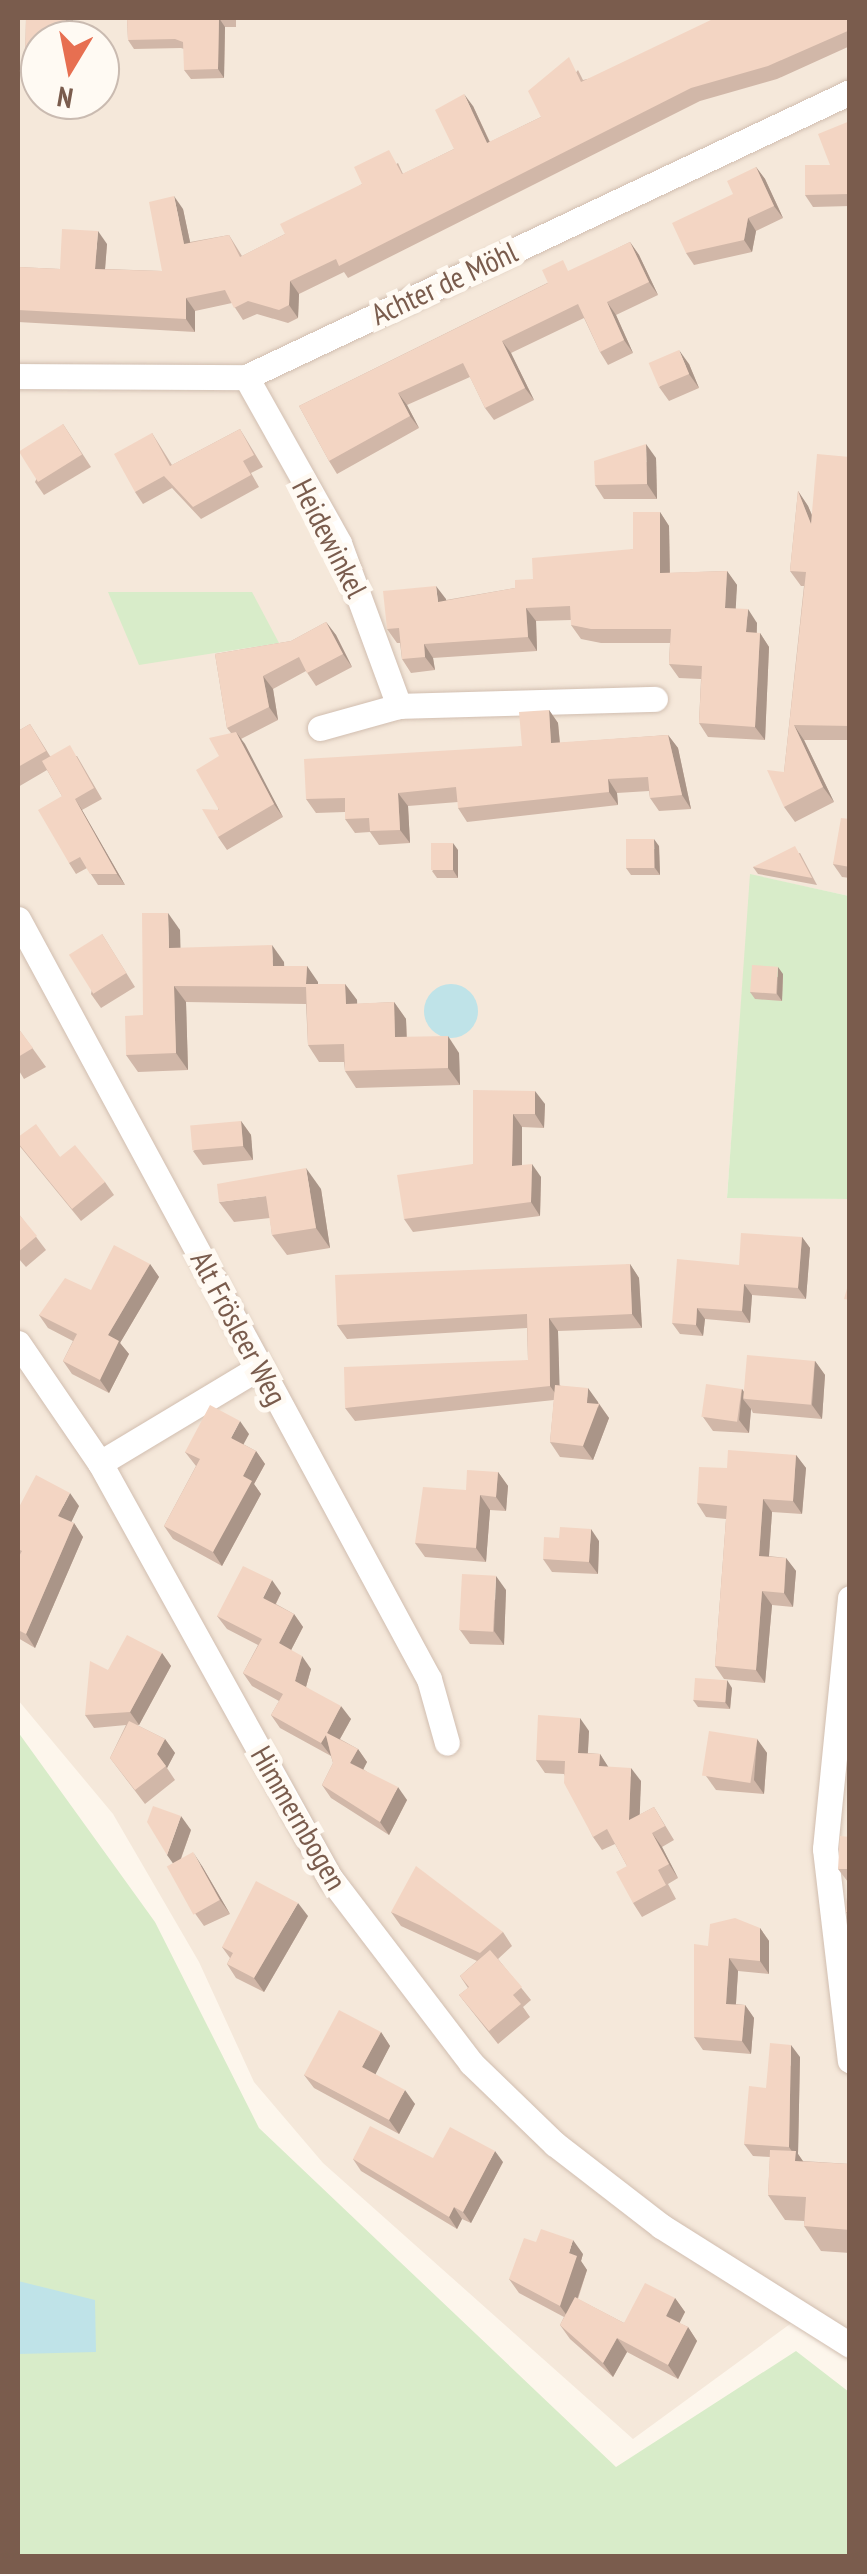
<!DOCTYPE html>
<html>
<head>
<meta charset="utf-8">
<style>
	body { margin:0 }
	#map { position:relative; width:867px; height:2574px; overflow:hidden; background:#fdf6ec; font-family:"PT Sans Narrow",sans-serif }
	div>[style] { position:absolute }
	.residential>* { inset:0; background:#f5e8da }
	.green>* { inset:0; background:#d8ecc9 }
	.water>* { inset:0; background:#bfe3e8 }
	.round { border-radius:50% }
	.roads { filter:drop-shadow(0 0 2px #d1beb0) drop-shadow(0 0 2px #d1beb0) }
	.street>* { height:25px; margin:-12.5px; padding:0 12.5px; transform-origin:12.5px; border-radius:12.5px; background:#fff }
	.wall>* { inset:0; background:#d1b7a8 }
	.shaded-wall>* { inset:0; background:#aa9588; transform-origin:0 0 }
	.building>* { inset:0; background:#f3d5c3; transform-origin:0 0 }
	span { translate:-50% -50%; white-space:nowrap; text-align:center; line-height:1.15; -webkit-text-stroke:10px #fffaf3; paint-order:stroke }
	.street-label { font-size:30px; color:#7a5c4d }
	.frame { position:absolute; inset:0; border:20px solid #7a5c4d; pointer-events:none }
	.north { position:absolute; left:20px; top:20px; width:100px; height:100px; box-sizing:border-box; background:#fffaf3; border:2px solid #cabbb1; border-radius:50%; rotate:190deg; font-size:28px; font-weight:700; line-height:40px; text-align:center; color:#7a5c4d }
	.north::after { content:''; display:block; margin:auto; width:35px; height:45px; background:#e76f51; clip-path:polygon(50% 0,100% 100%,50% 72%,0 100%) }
</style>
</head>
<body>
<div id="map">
	<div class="residential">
		<i style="clip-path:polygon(evenodd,18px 18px,849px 18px,849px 896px,751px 875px,727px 1197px,849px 1199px,849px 2333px,812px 2308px,633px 2439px,323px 2163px,254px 2082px,199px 1962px,113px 1814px,18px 1700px,18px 18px,40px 40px,100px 40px,100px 100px,40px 100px,40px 40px)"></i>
	</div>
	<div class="green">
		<i style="clip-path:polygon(108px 592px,252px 592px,279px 643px,139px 665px)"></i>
		<i style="clip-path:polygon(750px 874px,849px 896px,849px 1199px,727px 1198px)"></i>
		<i style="clip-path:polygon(18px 1732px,155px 1922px,259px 2128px,616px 2467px,796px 2351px,849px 2392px,849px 2556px,18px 2556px)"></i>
	</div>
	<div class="water">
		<i class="round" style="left:424px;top:984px;width:54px;height:54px"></i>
		<i style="clip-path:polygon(18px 2281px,95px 2300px,96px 2352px,18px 2354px)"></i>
	</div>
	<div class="roads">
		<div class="street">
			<i style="left:18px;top:376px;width:228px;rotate:0.3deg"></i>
			<i style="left:246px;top:377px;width:668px;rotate:-25.26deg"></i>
			<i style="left:246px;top:377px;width:190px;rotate:60.7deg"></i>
			<i style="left:339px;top:543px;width:174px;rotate:69.8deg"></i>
			<i style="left:320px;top:728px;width:82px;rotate:-15.6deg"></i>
			<i style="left:399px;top:706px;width:256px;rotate:-1.6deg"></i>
			<i style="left:18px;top:919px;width:864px;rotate:61.6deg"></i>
			<i style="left:429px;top:1679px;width:66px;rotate:74.3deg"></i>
			<i style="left:18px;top:1343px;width:145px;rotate:55.7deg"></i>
			<i style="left:100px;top:1463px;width:476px;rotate:61deg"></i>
			<i style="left:331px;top:1879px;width:231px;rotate:52.7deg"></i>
			<i style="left:471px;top:2063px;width:117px;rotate:44deg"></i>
			<i style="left:555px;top:2144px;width:134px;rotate:37.7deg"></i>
			<i style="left:661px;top:2226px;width:223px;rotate:32.2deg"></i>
			<i style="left:100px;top:1463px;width:187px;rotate:-31deg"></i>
			<i style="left:850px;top:1598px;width:252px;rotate:95.7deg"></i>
			<i style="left:825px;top:1849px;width:213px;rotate:83.3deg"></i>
		</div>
	</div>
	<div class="wall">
		<i style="clip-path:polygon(26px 18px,73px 18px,73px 33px,40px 40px,40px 76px,32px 76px,25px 66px)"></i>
		<i style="clip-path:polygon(127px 18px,236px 18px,236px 27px,225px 27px,224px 78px,191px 79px,184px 70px,184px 49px,181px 48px,134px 49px,128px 40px)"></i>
		<i style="clip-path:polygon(850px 18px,850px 46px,777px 79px,700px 101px,348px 278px,344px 272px,299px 294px,298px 318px,288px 323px,257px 314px,243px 320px,232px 303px,195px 311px,195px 332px,18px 322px,18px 267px,60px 269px,107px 244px,105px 269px,162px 271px,183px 209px,190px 242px,229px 235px,242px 256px,285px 234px,362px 184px,398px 163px,403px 174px,454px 149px,473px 106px,490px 142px,541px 117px,578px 70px,583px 80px)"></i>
		<i style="clip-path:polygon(850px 121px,850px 206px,813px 207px,805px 195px,830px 165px)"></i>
		<i style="clip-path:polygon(756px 167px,765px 179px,783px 218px,756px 231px,752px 252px,694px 265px,686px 253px)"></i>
		<i style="clip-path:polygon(630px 242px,639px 255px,658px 295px,616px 315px,633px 353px,608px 365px,600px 352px,584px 318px,511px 353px,534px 400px,494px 420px,485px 408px,470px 377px,407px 405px,419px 428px,337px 474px,329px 461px,299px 406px)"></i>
		<i style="clip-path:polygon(689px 364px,699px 388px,669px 401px,659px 387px)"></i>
		<i style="clip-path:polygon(63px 424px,91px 467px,44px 495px,35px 482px)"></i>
		<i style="clip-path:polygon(240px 429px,263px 467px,251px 473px,259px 487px,201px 519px,172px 488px,143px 504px,135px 492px,152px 433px,172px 465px)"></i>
		<i style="clip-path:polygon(850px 457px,850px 740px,804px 740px,834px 802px,795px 822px,784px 807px,784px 772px,804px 586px,801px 586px,790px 571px,798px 491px,808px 506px,812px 515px)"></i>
		<i style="clip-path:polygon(656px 458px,657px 499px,604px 499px,595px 485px)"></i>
		<i style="clip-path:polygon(660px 512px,669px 526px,670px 573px,727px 571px,737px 585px,735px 608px,757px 623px,757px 633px,760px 633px,769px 647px,765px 740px,708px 737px,699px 723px,701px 679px,679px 678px,669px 664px,670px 643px,601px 643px,581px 639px,571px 625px,571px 620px,536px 621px,537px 651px,433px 658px,435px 670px,411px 673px,402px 659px,400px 643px,397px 643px,387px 629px,446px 599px,446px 600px,515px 588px,533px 579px,633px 549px)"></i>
		<i style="clip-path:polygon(326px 622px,336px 635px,352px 667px,316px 686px,306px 671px,273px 689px,278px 720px,241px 739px,283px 817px,227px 850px,218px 837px,219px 756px,231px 733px,227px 728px,215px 654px,291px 641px)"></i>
		<i style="clip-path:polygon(549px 710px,558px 723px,560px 743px,668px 735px,678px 748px,691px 809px,659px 811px,650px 798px,649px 791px,617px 793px,618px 805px,467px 822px,458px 808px,458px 802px,408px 806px,410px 843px,379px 845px,370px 832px,355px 833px,345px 819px,345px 812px,316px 813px,306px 799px,522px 746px)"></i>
		<i style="clip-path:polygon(30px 724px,50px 756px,77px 756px,102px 799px,82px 810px,125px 885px,98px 885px,87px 868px,76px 874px,69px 863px,62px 796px,47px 770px,18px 787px,18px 731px)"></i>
		<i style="clip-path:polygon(850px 819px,850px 878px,842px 877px,833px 864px)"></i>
		<i style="clip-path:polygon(659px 846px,660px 875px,631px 875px,626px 868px)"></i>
		<i style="clip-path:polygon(458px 850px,458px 878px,437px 878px,432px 871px)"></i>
		<i style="clip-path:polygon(800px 853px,817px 885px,758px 874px,753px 867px)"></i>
		<i style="clip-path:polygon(180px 930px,180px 948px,284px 962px,284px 966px,307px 966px,318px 984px,345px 984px,357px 1000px,357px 1004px,394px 1002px,406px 1019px,407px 1037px,459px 1053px,460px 1085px,356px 1088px,345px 1071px,344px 1062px,319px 1062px,308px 1045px,306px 1004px,186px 1002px,188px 1070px,138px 1072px,126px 1055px)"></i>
		<i style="clip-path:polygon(102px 934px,135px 987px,101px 1008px,91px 994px)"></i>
		<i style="clip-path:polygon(783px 974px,782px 1001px,755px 999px,750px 992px)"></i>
		<i style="clip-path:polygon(18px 1028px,46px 1067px,24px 1079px,18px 1069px)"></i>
		<i style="clip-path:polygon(473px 1090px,545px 1104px,544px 1128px,522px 1127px,522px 1165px,541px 1177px,540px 1216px,413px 1232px,404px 1219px,473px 1164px)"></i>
		<i style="clip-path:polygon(241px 1121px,251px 1135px,253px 1160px,203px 1165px,193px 1151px)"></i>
		<i style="clip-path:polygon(18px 1144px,60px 1157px,105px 1182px,114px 1195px,81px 1221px)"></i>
		<i style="clip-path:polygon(321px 1189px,330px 1248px,287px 1255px,272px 1235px,270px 1218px,234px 1222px,219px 1202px)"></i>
		<i style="clip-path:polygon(18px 1213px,46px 1250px,26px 1267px,18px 1258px)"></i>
		<i style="clip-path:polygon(802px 1237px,810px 1248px,806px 1299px,752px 1295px,750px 1323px,705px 1319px,703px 1336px,680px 1334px,672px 1323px,739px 1265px)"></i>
		<i style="clip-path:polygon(150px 1264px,159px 1277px,120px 1343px,129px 1354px,109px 1393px,72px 1374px,63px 1361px,73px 1341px,48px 1328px,39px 1315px)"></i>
		<i style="clip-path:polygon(630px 1264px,639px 1278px,642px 1328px,558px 1331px,559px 1385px,598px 1402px,609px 1418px,593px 1460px,560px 1457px,550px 1442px,554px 1400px,355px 1421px,345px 1408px,528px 1360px,527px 1328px,347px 1339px,337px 1325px)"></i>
		<i style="clip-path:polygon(815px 1361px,825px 1375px,822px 1419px,753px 1413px,751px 1409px,749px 1433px,713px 1431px,703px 1417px,742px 1389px,744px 1392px)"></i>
		<i style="clip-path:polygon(249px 1434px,243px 1444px,256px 1451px,265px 1464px,254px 1484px,261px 1494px,222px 1566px,173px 1539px,164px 1526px,196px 1466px,185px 1452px)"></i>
		<i style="clip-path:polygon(796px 1455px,806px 1468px,802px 1514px,772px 1512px,769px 1556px,786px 1558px,796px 1571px,793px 1607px,772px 1605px,765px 1683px,724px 1679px,715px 1666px,726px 1519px,706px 1517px,697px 1503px,727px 1468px)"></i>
		<i style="clip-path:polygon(498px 1472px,508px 1486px,506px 1511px,490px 1510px,486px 1562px,425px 1557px,415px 1543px,466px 1490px)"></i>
		<i style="clip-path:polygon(79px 1506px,71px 1522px,74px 1523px,83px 1537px,35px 1648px,18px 1638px,18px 1509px)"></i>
		<i style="clip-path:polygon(599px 1541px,598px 1574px,552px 1572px,543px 1559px)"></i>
		<i style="clip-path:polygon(506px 1590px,504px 1645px,470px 1644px,460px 1630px)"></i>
		<i style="clip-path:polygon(281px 1593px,276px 1604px,294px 1614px,303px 1627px,291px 1650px,311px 1669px,306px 1687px,351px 1719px,340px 1739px,358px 1749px,367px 1762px,363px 1769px,407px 1800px,389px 1835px,331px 1798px,322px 1785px,333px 1763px,331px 1756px,280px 1728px,271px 1715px,279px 1701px,252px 1686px,243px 1673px,258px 1645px,227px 1629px,217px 1616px)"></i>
		<i style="clip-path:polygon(162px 1653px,171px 1666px,139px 1725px,137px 1725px,165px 1739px,175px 1753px,167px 1768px,175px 1780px,145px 1804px,110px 1758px,126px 1725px,94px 1728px,85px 1715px,108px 1670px)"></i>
		<i style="clip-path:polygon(732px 1688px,730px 1709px,698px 1707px,693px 1700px)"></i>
		<i style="clip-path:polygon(589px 1731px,588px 1753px,600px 1754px,608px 1767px,641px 1781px,639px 1815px,654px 1807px,674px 1840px,662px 1847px,678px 1878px,668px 1884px,676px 1899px,642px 1917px,633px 1903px,627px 1866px,615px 1844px,602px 1850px,593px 1837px,564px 1774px,545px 1773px,536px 1760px)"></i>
		<i style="clip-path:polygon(757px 1739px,767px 1753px,764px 1794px,716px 1790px,706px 1776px)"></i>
		<i style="clip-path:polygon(191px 1830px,181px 1859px,202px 1866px,230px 1914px,204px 1926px,194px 1912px,173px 1863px)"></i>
		<i style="clip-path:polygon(850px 1837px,850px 1918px,846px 1912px,848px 1882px,838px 1869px)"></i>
		<i style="clip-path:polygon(391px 1912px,503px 1932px,512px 1946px,498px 1959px,531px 2000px,523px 2007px,530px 2017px,498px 2044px,459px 1995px,468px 1988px,460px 1976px,477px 1961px,401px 1926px)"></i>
		<i style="clip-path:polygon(308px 1916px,264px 1992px,236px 1978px,227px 1964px,230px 1958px,222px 1947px)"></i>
		<i style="clip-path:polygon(760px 1928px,769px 1941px,769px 1974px,738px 1971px,736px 2004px,745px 2005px,754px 2018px,751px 2054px,703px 2050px,694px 2037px,708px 1946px)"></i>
		<i style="clip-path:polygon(381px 2032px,390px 2046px,375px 2074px,415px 2104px,399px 2134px,314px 2088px,304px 2075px)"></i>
		<i style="clip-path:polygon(800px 2057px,798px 2154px,803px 2161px,850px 2164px,850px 2253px,821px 2251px,804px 2226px,804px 2221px,785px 2220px,768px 2195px,770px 2157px,753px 2156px,744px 2144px,766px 2088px)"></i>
		<i style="clip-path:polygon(433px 2158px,503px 2162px,471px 2223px,462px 2219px,457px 2229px,361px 2171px,353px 2159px)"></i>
		<i style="clip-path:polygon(583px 2254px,581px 2261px,587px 2270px,578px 2299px,624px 2323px,675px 2298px,685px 2312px,679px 2323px,688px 2327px,697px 2341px,678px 2379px,627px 2352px,613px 2377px,570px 2339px,560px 2325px,564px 2317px,519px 2293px,509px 2279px)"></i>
	</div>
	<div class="shaded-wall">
		<i style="clip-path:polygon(66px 18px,73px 18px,73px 40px,65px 33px)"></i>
		<i style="clip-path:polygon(219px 18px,225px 27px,224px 78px,218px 69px)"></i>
		<i style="left:100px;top:42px;width:2px;height:35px;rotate:63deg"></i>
		<i style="clip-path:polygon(464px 94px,473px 106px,496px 156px,487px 143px)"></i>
		<i style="clip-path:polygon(756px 167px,765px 179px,783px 218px,774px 206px)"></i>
		<i style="clip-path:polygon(174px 196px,183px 209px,193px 256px,184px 244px)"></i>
		<i style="clip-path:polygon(748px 218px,756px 231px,752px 252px,744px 240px)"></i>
		<i style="clip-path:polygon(98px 231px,107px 244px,104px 282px,95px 269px)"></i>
		<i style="clip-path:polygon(630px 242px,639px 255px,658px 295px,649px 282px)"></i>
		<i style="clip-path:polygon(290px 281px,299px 294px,298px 318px,289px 305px)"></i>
		<i style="clip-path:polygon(186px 298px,195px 311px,195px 332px,186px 319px)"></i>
		<i style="clip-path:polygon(607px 302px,616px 315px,633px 353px,624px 340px)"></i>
		<i style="clip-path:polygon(502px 341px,511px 353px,534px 400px,525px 388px)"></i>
		<i style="clip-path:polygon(679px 350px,689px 364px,699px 388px,689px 374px)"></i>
		<i style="clip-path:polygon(398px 393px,407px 405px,419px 428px,410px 416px)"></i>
		<i style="clip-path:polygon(646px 444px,656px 458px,657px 499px,647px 484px)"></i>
		<i style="clip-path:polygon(798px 491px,808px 506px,822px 539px,811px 524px)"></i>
		<i style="clip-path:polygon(660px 512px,669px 526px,670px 587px,660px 573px)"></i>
		<i style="clip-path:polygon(727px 571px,737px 585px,735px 622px,725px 608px)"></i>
		<i style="clip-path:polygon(436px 586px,446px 599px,448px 616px,438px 602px)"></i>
		<i style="clip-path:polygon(526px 608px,536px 621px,537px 651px,528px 637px)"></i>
		<i style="clip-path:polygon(748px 609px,757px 623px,756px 646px,746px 632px)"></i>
		<i style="clip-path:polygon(326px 622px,336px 635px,352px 667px,343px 654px)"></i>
		<i style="clip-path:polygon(760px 633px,769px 647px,765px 740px,755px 727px)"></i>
		<i style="clip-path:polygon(424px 644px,433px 658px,435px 670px,425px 657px)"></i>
		<i style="clip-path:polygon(263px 676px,273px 689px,278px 720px,269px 707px)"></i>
		<i style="clip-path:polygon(549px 710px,558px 723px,561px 757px,551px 743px)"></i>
		<i style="clip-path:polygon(794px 725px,804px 740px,834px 802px,823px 787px)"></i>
		<i style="clip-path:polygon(236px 732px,245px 744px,283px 817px,274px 804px)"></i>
		<i style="clip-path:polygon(668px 735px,678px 748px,691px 809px,682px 795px)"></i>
		<i style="clip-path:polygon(608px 779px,617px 793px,618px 805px,609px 792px)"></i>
		<i style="clip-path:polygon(398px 793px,408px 806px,410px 843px,400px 830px)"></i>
		<i style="clip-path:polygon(75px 799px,82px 810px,125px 885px,117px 874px)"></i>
		<i style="clip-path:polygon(654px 839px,659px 846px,660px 875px,655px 868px)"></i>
		<i style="clip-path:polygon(453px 843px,458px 850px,458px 878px,453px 870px)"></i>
		<i style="clip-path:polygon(168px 913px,180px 930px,181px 965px,169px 948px)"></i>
		<i style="clip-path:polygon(272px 945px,284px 962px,285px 983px,273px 966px)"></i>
		<i style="clip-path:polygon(307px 966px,318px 982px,318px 1001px,306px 984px)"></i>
		<i style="clip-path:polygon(778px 967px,783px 974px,782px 1001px,777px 994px)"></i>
		<i style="clip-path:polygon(345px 984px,357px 1000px,358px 1021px,346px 1004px)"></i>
		<i style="clip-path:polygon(174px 986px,186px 1002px,188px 1070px,176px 1053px)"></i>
		<i style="clip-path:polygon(394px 1002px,406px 1019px,407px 1054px,395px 1037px)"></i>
		<i style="clip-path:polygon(448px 1036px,459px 1053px,460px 1085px,448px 1068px)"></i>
		<i style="clip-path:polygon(535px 1091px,545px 1104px,544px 1128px,535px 1114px)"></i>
		<i style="clip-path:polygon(513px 1114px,522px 1127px,522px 1180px,512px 1166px)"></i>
		<i style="clip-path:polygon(241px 1121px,251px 1135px,253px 1160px,243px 1146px)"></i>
		<i style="clip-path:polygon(532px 1164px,541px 1177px,540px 1216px,531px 1202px)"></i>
		<i style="clip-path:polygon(306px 1168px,321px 1189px,330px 1248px,316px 1228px)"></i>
		<i style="clip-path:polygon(802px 1237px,810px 1248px,806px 1299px,798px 1288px)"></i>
		<i style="clip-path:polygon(150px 1264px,159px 1277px,120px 1343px,129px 1354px,109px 1393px,100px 1380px,108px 1335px)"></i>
		<i style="clip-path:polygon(630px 1264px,639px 1278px,642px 1328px,632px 1314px)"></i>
		<i style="clip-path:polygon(744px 1284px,752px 1295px,750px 1323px,742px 1311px)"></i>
		<i style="clip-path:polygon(697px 1308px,705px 1319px,703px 1336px,696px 1325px)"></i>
		<i style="clip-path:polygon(549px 1318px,558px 1331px,560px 1400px,550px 1386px)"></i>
		<i style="clip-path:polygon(815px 1361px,825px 1375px,822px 1419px,812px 1405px)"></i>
		<i style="clip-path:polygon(588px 1388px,598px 1402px,598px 1408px,599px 1404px,609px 1418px,593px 1460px,583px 1446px)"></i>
		<i style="clip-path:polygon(742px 1389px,749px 1399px,743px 1399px,751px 1409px,749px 1433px,739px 1420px)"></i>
		<i style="clip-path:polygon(240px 1421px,249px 1434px,240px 1451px,231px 1438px)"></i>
		<i style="clip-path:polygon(256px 1451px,265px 1464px,254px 1484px,261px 1494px,222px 1566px,213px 1552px,243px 1476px)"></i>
		<i style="clip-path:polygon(796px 1455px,806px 1468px,802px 1514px,793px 1501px)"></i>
		<i style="clip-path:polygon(498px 1472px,508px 1486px,506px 1511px,496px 1497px)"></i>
		<i style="clip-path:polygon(70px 1493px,79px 1506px,68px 1529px,58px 1516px)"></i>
		<i style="clip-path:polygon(480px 1495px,490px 1510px,486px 1562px,476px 1548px)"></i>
		<i style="clip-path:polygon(763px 1499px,772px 1512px,768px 1569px,759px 1556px)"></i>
		<i style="clip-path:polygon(74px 1523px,83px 1537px,35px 1648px,26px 1634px)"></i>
		<i style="clip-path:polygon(591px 1529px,599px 1541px,598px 1574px,589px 1562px)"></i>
		<i style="clip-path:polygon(786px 1558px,796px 1571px,793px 1607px,784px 1593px)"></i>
		<i style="clip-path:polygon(496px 1576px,506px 1590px,504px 1645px,494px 1631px)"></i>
		<i style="clip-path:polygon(272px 1580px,281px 1593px,272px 1611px,263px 1598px)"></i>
		<i style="clip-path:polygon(762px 1591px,772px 1605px,765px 1683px,756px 1670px)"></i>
		<i style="clip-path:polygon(294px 1614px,303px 1627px,288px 1656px,279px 1643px)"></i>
		<i style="clip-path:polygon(162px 1653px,171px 1666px,139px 1725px,130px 1712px)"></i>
		<i style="clip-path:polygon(302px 1656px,311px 1669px,304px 1694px,295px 1681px)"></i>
		<i style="clip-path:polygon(727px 1680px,732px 1688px,730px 1709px,725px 1702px)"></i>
		<i style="clip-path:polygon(341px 1706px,351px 1719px,336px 1746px,327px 1733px)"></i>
		<i style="clip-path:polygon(580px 1718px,589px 1731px,587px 1766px,578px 1753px)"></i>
		<i style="clip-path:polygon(326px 1735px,331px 1756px,321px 1743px)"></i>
		<i style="clip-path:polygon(165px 1739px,175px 1753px,167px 1768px,157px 1754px)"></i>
		<i style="clip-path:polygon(757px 1739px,767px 1753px,764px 1794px,754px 1780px)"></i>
		<i style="clip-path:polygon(358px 1749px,367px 1762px,360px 1776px,350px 1763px)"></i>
		<i style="clip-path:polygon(600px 1754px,609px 1768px,599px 1766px)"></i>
		<i style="clip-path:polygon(631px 1768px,641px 1781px,639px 1834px,629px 1820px)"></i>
		<i style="clip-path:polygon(398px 1787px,407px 1800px,389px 1835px,380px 1822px)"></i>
		<i style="clip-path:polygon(181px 1816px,191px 1830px,177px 1869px,167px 1855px)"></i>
		<i style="clip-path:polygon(652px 1833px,662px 1847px,678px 1878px,669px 1864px)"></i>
		<i style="clip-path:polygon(193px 1852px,202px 1866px,230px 1914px,220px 1900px)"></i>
		<i style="clip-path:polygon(298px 1903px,308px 1916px,264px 1992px,254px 1978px)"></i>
		<i style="clip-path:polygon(760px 1928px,769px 1941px,769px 1974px,760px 1961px)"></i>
		<i style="clip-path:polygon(729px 1958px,738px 1971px,735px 2017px,726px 2004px)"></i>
		<i style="clip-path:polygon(745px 2005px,754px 2018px,751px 2054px,742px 2041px)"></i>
		<i style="clip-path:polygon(381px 2032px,390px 2046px,372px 2081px,362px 2067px)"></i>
		<i style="clip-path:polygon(791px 2045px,800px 2057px,798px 2154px,813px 2176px,795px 2161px,795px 2156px,789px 2147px)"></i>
		<i style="clip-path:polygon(405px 2090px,415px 2104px,399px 2134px,389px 2120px)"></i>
		<i style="clip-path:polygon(495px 2151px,503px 2162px,471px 2223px,463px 2212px)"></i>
		<i style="clip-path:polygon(454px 2207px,462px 2219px,457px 2229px,449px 2217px)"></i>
		<i style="clip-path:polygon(573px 2240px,583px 2254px,581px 2261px,587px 2270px,570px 2320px,560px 2306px,569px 2253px)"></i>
		<i style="clip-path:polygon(675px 2298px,685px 2312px,676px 2330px,666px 2316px)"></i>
		<i style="clip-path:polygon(688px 2327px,697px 2341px,678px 2379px,668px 2365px)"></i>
		<i style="clip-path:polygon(617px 2338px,627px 2352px,613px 2377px,603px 2363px)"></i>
	</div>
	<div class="building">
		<i style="clip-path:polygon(26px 18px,66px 18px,65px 33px,94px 34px,94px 40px,40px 40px,40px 66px,25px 66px)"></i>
		<i style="clip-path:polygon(127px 18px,230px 18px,219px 18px,218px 69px,184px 70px,183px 42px,175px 39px,128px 40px)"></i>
		<i style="clip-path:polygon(715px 18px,850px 18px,850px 30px,768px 66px,691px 88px,339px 266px,336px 259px,290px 281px,289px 305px,279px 310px,248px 301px,234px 308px,225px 290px,186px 298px,186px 319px,18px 310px,18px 267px,60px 269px,62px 229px,98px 231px,95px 269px,162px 271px,149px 202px,174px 196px,184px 244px,229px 235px,240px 257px,285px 234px,280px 224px,362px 184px,354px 167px,389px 150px,402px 174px,454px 149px,435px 110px,464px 94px,487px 143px,541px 117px,528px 91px,569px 57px,581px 82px)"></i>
		<i style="clip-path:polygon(850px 121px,850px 194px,805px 195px,805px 165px,830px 165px,818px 134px)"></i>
		<i style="clip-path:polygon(756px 167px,774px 206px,748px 218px,744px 240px,686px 253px,672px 223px,733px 194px,727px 181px)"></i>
		<i style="clip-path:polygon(630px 242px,649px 282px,607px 302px,624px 340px,600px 352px,578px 304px,502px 341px,525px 388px,485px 408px,463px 363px,398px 393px,410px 416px,329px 461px,299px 406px,548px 283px,542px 270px,563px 260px,568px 271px)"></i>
		<i style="left:679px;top:350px;width:26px;height:33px;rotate:67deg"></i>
		<i style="left:63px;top:424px;width:36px;height:52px;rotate:58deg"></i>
		<i style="clip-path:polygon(240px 429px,254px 455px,243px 461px,251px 475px,193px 507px,164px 476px,135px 492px,114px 454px,152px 433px,170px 466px)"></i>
		<i style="clip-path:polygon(646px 444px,647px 484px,595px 485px,594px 461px)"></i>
		<i style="clip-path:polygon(817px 454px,850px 457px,850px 726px,794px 725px,823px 787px,784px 807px,767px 770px,784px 772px,806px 572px,790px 571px,798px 491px,811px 524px)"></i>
		<i style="clip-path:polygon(633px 512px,660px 512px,660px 573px,727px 571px,725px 608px,748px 609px,746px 632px,760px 633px,755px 727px,699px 723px,702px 666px,669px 664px,671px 629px,591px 629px,571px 625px,570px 606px,526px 608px,528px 637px,424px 644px,425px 657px,402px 659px,399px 628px,387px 629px,383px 591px,436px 586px,438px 602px,515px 588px,515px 580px,533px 579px,532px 558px,633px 549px)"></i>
		<i style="clip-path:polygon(326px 622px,343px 654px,307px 673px,299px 657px,263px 676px,269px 707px,227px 728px,215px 654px,291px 641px)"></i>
		<i style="clip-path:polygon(549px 710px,551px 743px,668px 735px,682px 795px,650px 798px,648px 777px,608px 779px,609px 792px,458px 808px,456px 787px,398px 793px,400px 830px,370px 831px,369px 818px,345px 819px,345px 798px,306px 799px,304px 759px,522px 746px,519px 712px)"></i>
		<i style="clip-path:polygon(30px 724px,46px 751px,18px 767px,18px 731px)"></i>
		<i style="clip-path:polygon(236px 732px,274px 804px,218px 837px,202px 809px,219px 810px,196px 770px,219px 756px,209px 738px)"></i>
		<i style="clip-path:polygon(70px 745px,94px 788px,75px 799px,117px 874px,90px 874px,80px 857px,69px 863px,38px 810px,62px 796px,42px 761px)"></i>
		<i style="clip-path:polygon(841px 818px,850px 819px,850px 867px,833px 864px)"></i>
		<i style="left:626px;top:839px;width:28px;height:29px"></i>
		<i style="left:453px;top:843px;width:27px;height:22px;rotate:90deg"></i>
		<i style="clip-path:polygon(795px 846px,812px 878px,753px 867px)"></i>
		<i style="clip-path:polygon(142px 913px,168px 913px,169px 948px,272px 945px,273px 966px,307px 966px,306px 984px,345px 984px,346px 1004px,394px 1002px,395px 1037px,448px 1036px,448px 1068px,345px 1071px,344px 1044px,308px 1045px,306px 987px,174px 986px,176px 1053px,126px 1055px,125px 1016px,143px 1015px)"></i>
		<i style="left:102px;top:934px;width:46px;height:39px;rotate:58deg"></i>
		<i style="left:752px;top:965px;width:26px;height:27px;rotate:4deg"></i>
		<i style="clip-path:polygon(18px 1028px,33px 1048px,18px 1057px)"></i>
		<i style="clip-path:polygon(473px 1090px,535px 1091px,535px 1114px,513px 1114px,512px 1166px,532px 1164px,531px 1202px,404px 1219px,397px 1175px,473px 1164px)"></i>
		<i style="left:241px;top:1121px;width:25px;height:51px;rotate:85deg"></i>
		<i style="clip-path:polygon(36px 1124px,60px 1157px,75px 1145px,105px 1182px,72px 1209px,18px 1143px,18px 1137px)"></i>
		<i style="clip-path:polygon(306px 1168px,316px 1228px,272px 1235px,266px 1196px,219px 1202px,217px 1184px)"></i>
		<i style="clip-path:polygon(18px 1213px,37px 1236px,18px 1252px)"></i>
		<i style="clip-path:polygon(741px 1233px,802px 1237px,798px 1288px,744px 1284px,742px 1311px,697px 1308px,696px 1325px,672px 1323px,677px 1259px,739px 1265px)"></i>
		<i style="clip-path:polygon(114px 1245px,150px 1264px,108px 1335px,119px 1341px,100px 1380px,63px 1361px,77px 1334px,39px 1315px,65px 1278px,91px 1290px)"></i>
		<i style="clip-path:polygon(630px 1264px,632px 1314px,549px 1318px,550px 1386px,345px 1408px,344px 1367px,528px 1360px,527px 1314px,337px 1325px,335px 1275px)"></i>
		<i style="clip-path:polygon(850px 1278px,850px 1300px,844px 1299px)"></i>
		<i style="left:747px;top:1355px;width:68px;height:44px;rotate:5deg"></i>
		<i style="left:706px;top:1384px;width:36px;height:33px;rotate:8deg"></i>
		<i style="clip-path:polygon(555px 1385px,588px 1388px,587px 1403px,599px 1404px,583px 1446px,550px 1442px)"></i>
		<i style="clip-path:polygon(210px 1405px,240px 1421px,231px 1438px,256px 1451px,243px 1476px,252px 1481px,213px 1552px,164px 1526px,200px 1459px,185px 1452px)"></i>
		<i style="clip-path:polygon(728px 1450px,796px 1455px,793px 1501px,763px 1499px,759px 1556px,786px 1558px,784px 1593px,762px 1591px,756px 1670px,715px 1666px,727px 1506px,697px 1503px,699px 1467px,727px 1468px)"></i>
		<i style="clip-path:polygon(467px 1470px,498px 1472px,496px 1497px,480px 1495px,476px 1548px,415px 1543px,423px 1487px,466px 1490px)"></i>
		<i style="clip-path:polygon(36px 1475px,70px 1493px,58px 1516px,74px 1523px,26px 1634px,18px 1630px,18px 1558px,22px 1551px,18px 1549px,18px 1509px)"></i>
		<i style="clip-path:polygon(560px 1527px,591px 1529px,589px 1562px,543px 1559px,544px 1537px,559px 1538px)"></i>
		<i style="clip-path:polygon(243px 1566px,272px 1580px,263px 1598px,294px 1614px,279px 1643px,302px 1656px,295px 1681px,341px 1706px,327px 1733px,358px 1749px,350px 1763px,398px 1787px,380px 1822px,322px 1785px,333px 1763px,326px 1735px,321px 1743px,271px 1715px,283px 1694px,243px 1673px,262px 1639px,217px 1616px)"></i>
		<i style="left:462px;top:1574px;width:34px;height:56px;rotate:3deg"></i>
		<i style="clip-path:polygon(127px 1635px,162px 1653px,130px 1712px,85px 1715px,90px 1661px,108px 1670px)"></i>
		<i style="left:695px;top:1678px;width:32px;height:22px;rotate:4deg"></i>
		<i style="clip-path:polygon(538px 1715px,580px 1718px,578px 1753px,600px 1754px,599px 1766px,631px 1768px,629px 1820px,654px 1807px,665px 1826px,652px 1833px,669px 1864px,658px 1870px,666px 1885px,633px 1903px,616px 1872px,627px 1866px,607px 1829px,593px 1837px,564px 1783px,565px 1761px,536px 1760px)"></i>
		<i style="clip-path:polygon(129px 1721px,165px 1739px,157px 1754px,166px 1766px,135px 1790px,110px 1758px)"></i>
		<i style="left:709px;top:1731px;width:49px;height:45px;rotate:9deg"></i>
		<i style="clip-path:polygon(153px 1806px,181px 1816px,167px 1855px,147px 1822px)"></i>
		<i style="clip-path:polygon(840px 1836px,850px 1837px,850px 1912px,846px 1912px,849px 1869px,838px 1869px)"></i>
		<i style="left:193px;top:1852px;width:55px;height:30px;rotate:61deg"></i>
		<i style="clip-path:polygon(416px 1866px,503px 1932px,480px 1953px,391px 1912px)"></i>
		<i style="clip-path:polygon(256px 1881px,298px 1903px,254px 1978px,227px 1964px,233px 1953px,222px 1947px)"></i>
		<i style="clip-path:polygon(735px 1918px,760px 1928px,760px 1961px,729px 1958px,726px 2004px,745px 2005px,742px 2041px,694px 2037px,694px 1944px,708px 1946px,710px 1924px)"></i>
		<i style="clip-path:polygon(490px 1950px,522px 1987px,513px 1995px,521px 2004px,489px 2031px,459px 1995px,469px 1987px,460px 1976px)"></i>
		<i style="clip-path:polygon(339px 2010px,381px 2032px,362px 2067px,405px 2090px,389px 2120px,304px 2075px)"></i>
		<i style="clip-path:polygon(770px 2043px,791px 2045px,789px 2147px,744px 2144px,749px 2086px,766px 2088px)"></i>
		<i style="clip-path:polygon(370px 2126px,433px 2158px,450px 2127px,495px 2151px,463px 2212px,454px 2207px,449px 2217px,353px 2159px)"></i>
		<i style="clip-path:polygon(770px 2150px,796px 2151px,795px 2161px,850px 2164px,850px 2230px,804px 2226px,806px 2197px,768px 2195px)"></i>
		<i style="clip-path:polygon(541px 2229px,573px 2240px,569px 2253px,577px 2256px,560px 2306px,509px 2279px,524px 2238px,536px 2242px)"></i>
		<i style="clip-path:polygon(645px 2283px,675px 2298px,666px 2316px,688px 2327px,668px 2365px,617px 2338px,603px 2363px,560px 2325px,575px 2297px,624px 2323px)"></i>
	</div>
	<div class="street-label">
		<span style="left:444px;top:283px;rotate:-25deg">Achter de Möhl</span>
		<span style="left:330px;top:538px;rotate:63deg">Heidewinkel</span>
		<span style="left:239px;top:1328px;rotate:62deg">Alt Frösleer Weg</span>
		<span style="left:299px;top:1818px;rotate:60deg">Himmernbogen</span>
	</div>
	<div class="frame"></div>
	<div class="north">N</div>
</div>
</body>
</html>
